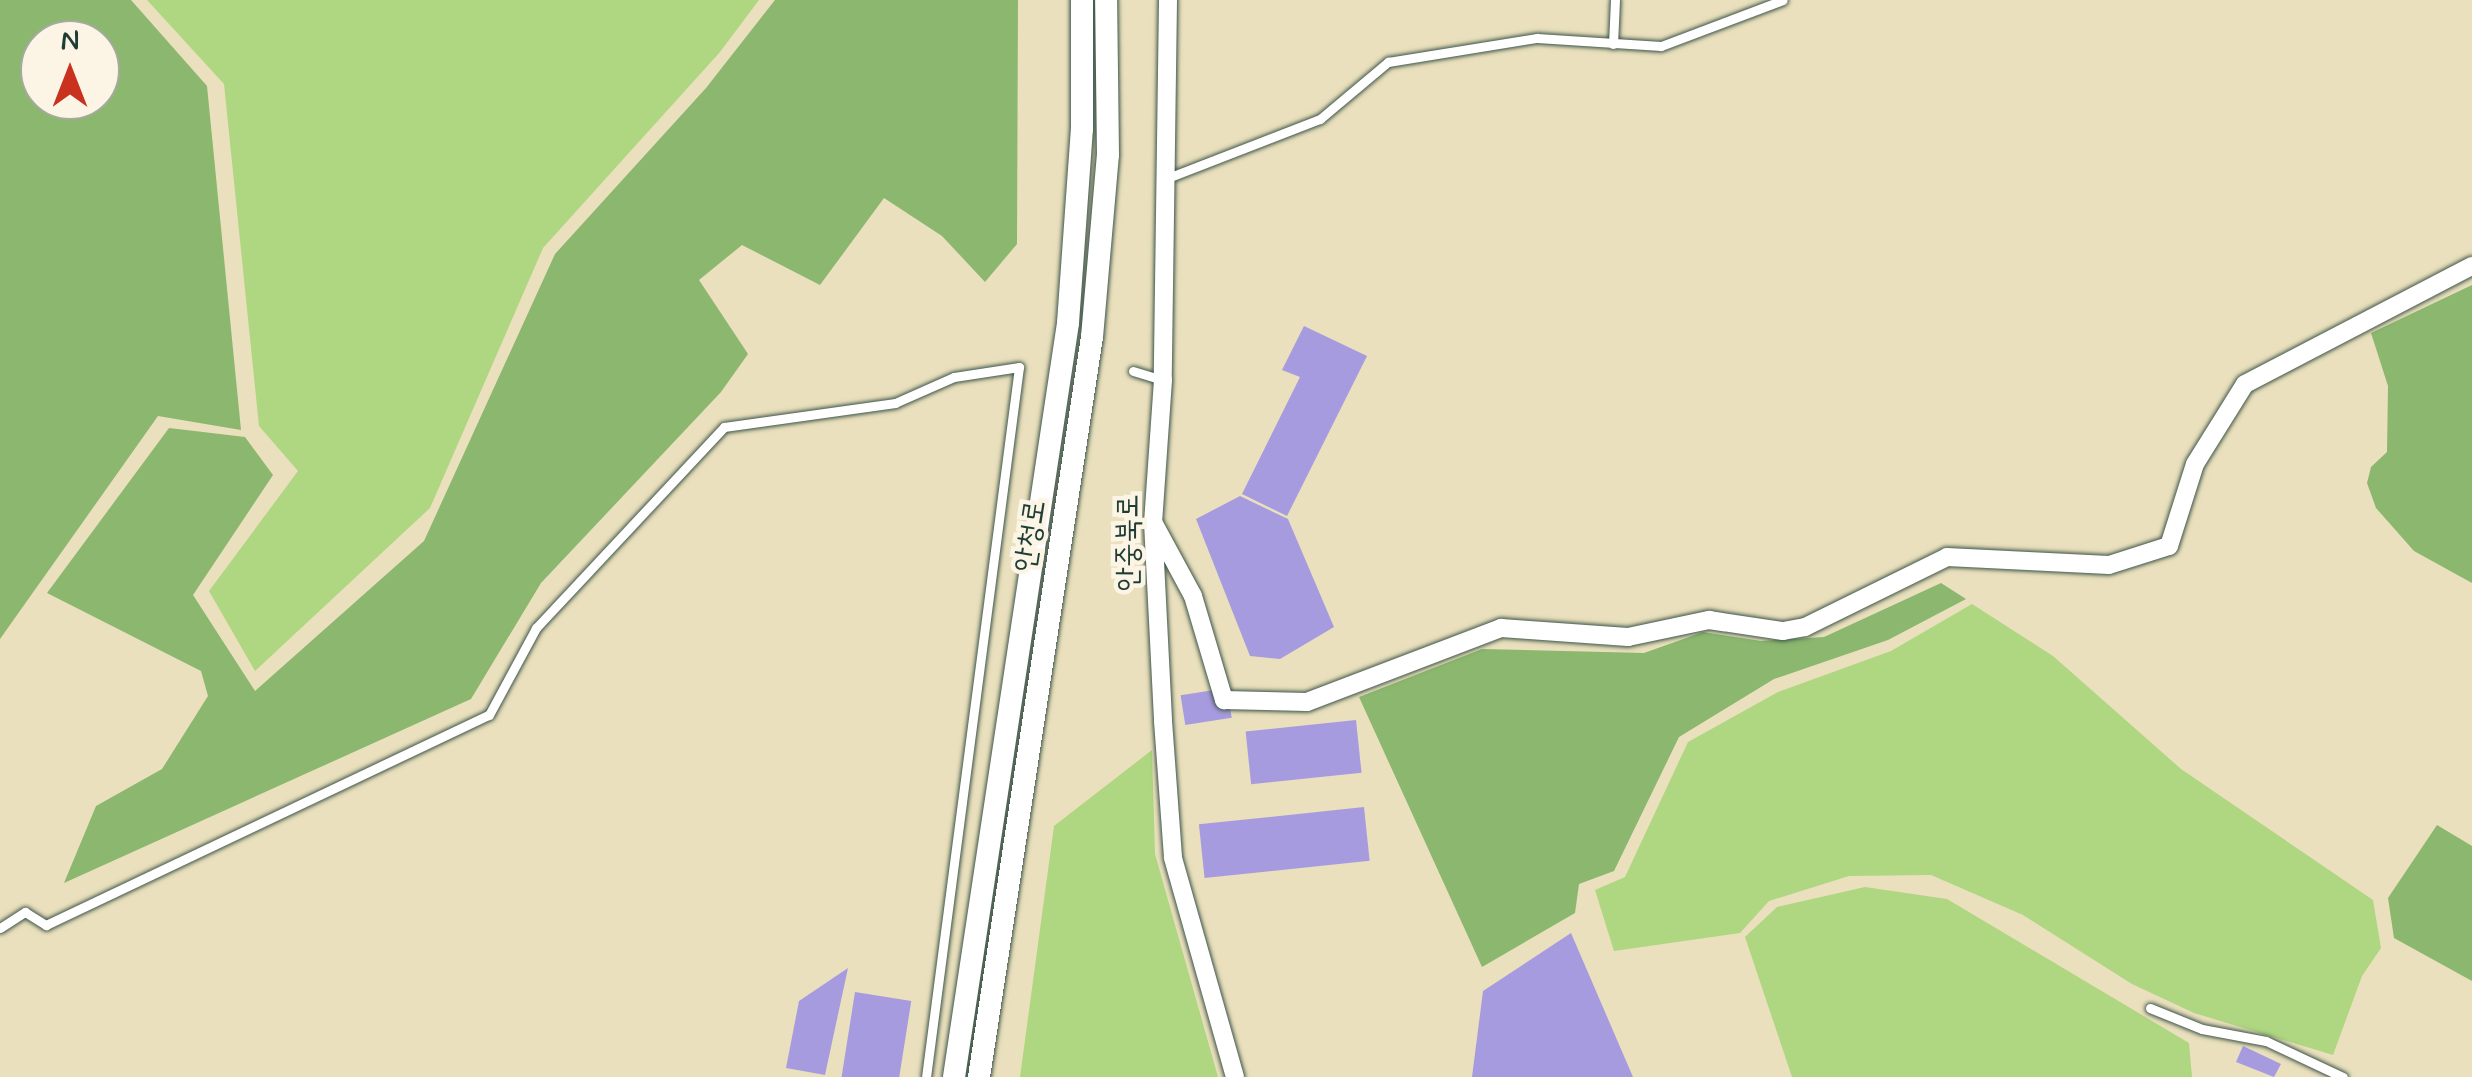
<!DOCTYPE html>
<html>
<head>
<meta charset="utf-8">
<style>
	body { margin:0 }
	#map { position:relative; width:2472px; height:1077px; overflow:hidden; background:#eae0bd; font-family:Mynerve,"Poor Story",sans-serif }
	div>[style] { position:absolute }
	.green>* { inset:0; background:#afd680 }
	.forest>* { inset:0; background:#8bb76e }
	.building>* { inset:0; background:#a79bdf; transform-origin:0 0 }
	.roads { filter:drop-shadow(0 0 2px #3d5549) drop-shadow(0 0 2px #3d5549) }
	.service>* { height:9px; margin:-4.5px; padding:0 4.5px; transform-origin:4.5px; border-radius:4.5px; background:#fff }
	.minor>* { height:18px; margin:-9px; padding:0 9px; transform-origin:9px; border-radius:9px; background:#fff }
	.tertiary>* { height:22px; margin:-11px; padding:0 11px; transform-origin:11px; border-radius:11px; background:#fff }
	span { translate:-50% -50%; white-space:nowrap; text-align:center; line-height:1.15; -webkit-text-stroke:9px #fcf5e5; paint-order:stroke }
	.street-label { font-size:30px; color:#1f3d34 }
	.north { position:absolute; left:20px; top:20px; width:100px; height:100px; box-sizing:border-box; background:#fcf5e5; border:2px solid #a4ab9e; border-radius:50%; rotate:0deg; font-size:28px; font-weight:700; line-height:40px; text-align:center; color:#1f3d34 }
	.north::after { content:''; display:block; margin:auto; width:35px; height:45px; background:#c8321e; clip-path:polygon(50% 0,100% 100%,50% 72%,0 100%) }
</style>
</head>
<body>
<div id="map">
	<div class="green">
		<i style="clip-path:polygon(147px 0,759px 0,720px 52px,543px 248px,430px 508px,255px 671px,209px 591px,298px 471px,259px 426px,224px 84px)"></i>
		<i style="clip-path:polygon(1972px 604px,2053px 656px,2181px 769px,2373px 900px,2381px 948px,2362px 976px,2333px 1055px,2194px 1013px,2132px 984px,2023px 915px,1931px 875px,1849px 876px,1769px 901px,1740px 933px,1614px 951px,1595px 890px,1625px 877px,1688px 742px,1778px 692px,1891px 651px)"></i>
		<i style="clip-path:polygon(1152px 750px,1155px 854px,1218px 1077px,1020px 1077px,1054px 826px)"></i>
		<i style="clip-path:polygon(1865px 887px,1947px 899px,2189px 1043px,2192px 1077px,1792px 1077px,1745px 937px,1777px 907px)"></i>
	</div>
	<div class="forest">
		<i style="clip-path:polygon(evenodd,0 0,131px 0,207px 86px,241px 430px,158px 416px,0 639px,0 0,40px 40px,100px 40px,100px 100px,40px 100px,40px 40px)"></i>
		<i style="clip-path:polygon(775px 0,1018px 0,1017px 244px,985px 282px,942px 236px,884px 198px,820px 285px,742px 245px,699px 280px,748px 354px,721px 392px,541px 583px,471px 699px,64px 883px,96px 806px,162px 769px,208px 696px,201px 671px,47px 593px,169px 428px,245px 437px,273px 475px,193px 595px,255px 691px,424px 541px,555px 254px,706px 88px)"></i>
		<i style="clip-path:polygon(2472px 285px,2472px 583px,2414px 551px,2376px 508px,2367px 483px,2371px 467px,2387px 452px,2388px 386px,2371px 333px)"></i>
		<i style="clip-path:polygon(1941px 583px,1966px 599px,1888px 640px,1774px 679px,1679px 737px,1614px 871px,1579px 884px,1575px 913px,1482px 967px,1359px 697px,1482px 649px,1644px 653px,1703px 632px,1761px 641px,1824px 637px)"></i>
		<i style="clip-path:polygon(2437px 825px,2472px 846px,2472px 981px,2394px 938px,2388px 898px)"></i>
	</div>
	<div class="building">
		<i style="clip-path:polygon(1304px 326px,1367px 356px,1287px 516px,1242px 494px,1300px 377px,1282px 370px)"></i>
		<i style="clip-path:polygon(1240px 496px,1288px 519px,1334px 627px,1280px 659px,1250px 656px,1196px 519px)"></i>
		<i style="left:1227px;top:688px;width:30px;height:47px;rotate:81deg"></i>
		<i style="left:1356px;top:720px;width:53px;height:111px;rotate:84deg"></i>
		<i style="left:1364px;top:807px;width:54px;height:166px;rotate:84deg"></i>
		<i style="clip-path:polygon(1571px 933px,1633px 1077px,1472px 1077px,1483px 991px)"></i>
		<i style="clip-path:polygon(848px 968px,825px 1075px,786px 1068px,799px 1001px)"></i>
		<i style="left:855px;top:992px;width:57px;height:86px;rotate:9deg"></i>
		<i style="clip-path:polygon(2243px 1046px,2281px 1064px,2274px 1077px,2236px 1062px)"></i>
	</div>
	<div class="roads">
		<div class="service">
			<i style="left:1613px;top:44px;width:44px;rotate:-87.4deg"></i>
			<i style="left:1165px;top:179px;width:166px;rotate:-21.2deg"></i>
			<i style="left:1320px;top:119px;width:89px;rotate:-40deg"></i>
			<i style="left:1388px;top:62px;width:151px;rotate:-9.2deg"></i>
			<i style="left:1537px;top:38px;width:124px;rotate:3.7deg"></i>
			<i style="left:1661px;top:46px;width:130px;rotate:-20.7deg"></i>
			<i style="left:1133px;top:371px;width:31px;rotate:17deg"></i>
			<i style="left:0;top:928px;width:30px;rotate:-33deg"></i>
			<i style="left:25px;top:912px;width:25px;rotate:32deg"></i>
			<i style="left:46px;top:925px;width:490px;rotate:-25.4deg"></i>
			<i style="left:489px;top:715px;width:99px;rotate:-61.6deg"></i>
			<i style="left:536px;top:628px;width:275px;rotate:-46.9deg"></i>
			<i style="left:724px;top:427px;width:173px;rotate:-8deg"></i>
			<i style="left:895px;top:403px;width:64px;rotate:-23.8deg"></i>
			<i style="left:954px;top:377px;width:66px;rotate:-8.7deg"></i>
			<i style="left:1019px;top:367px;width:716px;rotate:97.46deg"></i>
			<i style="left:2150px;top:1008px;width:56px;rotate:22deg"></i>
			<i style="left:2202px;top:1029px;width:65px;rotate:10.6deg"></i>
			<i style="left:2266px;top:1041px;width:85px;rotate:25.1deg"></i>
		</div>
		<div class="minor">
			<i style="left:1168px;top:0;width:380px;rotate:90.8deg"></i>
			<i style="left:1163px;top:380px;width:142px;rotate:94deg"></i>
			<i style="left:1153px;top:522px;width:199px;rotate:87.1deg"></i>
			<i style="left:1163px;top:721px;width:137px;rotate:85.8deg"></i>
			<i style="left:1173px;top:858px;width:228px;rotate:74.2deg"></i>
			<i style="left:1153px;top:522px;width:84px;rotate:61.6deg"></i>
			<i style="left:1193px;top:596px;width:109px;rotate:73.4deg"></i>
			<i style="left:1224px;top:700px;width:83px;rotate:1.4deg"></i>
			<i style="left:1307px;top:702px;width:208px;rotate:-20.9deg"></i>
			<i style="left:1501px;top:628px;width:127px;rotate:4.1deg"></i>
			<i style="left:1628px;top:637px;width:83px;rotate:-11.9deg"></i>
			<i style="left:1709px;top:620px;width:75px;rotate:8.5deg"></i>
			<i style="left:1783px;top:631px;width:22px;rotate:-10deg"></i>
			<i style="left:1805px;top:627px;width:158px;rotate:-26.2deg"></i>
			<i style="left:1947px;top:557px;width:162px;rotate:2.8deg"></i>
			<i style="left:2109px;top:565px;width:63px;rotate:-17.6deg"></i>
			<i style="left:2169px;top:546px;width:86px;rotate:-72.4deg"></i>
			<i style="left:2195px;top:464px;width:94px;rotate:-58deg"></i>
			<i style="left:2245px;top:384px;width:256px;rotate:-27.5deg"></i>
		</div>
		<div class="tertiary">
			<i style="left:954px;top:1077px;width:763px;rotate:-81.4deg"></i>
			<i style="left:1068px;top:323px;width:195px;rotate:-85.9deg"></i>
			<i style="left:1082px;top:129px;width:129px;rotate:-90deg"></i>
			<i style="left:979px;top:1077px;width:749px;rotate:-81.32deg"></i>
			<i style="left:1092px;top:337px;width:183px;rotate:-85deg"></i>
			<i style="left:1108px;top:155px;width:155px;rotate:-90.7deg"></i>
		</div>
	</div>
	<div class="street-label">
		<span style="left:1031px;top:536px;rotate:-81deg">안청로</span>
		<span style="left:1129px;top:543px;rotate:-90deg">안중북로</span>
	</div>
	<div class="north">N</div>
</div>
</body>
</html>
